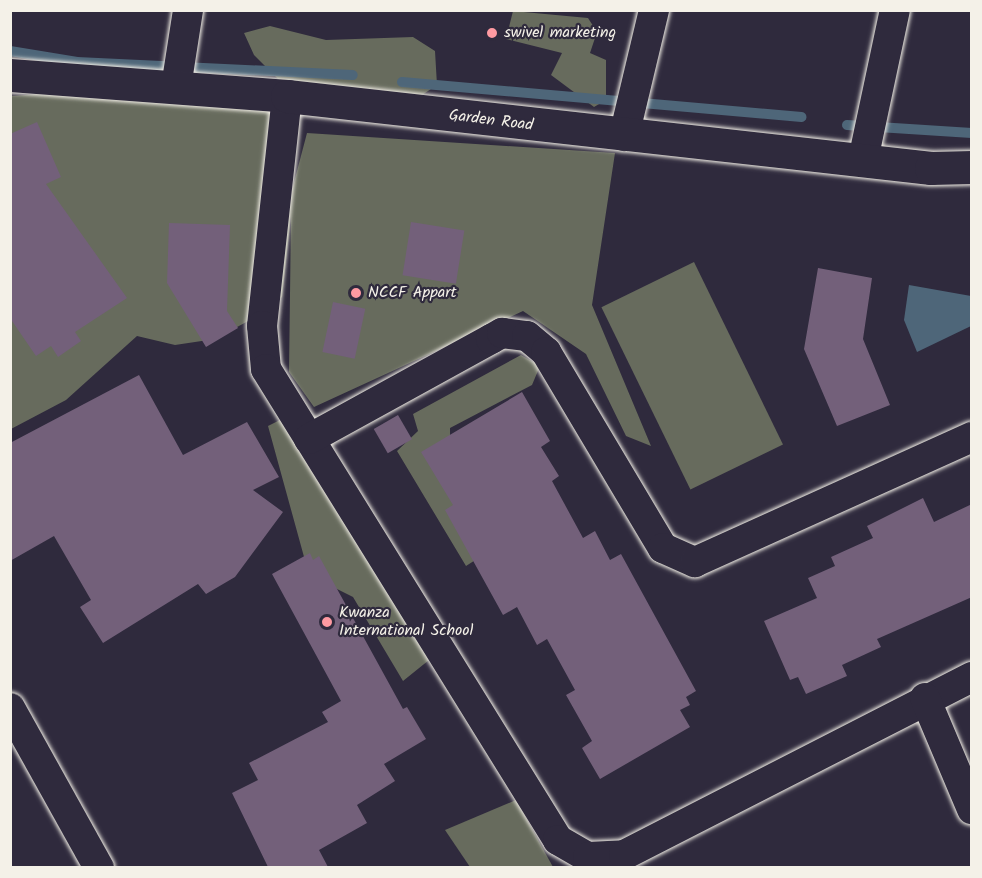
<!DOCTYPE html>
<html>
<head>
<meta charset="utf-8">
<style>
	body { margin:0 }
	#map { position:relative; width:982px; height:878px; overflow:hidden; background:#2f2a3d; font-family:Kalam,sans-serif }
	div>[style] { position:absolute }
	.green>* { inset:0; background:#676b5d; transform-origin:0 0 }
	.water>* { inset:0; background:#4e6679 }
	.stream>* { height:10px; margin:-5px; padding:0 5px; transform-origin:5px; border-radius:5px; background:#4e6679 }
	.building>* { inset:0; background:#73607a; transform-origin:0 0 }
	.roads { filter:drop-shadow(0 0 2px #f4f1e8) drop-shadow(0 0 2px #f4f1e8) }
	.street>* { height:30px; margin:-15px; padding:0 15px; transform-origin:15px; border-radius:15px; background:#2f2a3d }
	.secondary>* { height:33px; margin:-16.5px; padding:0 16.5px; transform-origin:16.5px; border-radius:16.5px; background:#2f2a3d }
	.dots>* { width:16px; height:16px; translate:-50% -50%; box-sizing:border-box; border:3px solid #2f2a3d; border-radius:50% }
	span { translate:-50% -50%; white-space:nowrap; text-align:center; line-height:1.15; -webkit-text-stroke:4.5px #2f2a3d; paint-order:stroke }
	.poi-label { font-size:16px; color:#f4f1e8 }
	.left { translate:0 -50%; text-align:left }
	.street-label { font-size:16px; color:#f4f1e8 }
	.frame { position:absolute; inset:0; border:12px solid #f4f1e8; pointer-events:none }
</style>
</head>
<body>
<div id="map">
	<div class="green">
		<i style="clip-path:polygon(513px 11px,588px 18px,597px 32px,590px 53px,606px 60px,606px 100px,594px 107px,551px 75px,562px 53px,506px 39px)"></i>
		<i style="clip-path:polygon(270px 26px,326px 40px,413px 37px,435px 51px,437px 85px,410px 103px,282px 83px,254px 55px,244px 33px)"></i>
		<i style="clip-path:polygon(245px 82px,277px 117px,292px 190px,307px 133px,615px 153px,592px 305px,651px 446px,626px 436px,586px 354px,523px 311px,314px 407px,289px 372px,291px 216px,282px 297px,263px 313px,215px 339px,175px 345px,137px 336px,66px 400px,11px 429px,11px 96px,151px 86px,191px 106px,203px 89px)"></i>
		<i style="left:694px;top:262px;width:203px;height:103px;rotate:64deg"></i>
		<i style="clip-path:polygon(521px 355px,540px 366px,532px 385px,450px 428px,450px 452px,480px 557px,466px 566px,397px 451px,418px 431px,413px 414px)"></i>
		<i style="clip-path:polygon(284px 418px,434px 656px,403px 681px,353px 597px,309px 575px,268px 426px)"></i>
		<i style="clip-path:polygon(516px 800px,553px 867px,470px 867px,445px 830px)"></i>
	</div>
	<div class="water">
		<i style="clip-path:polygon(909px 285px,971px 296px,971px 326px,917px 352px,904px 320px)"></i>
	</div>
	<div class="stream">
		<i style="left:10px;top:51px;width:68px;rotate:9.3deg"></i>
		<i style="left:77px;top:62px;width:276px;rotate:2.7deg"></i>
		<i style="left:402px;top:82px;width:401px;rotate:5deg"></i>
		<i style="left:847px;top:125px;width:125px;rotate:3.7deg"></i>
	</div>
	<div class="building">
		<i style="clip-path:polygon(37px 122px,61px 177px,46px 184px,127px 298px,75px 332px,81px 341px,58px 357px,51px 346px,36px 356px,10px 318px,10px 134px)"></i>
		<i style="left:411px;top:222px;width:54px;height:54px;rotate:9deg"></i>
		<i style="clip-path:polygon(169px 223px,230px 225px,227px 311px,238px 328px,206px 347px,167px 283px)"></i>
		<i style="clip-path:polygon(818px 268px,872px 278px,863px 339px,890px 405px,837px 426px,804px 349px)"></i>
		<i style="left:333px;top:302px;width:33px;height:51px;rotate:12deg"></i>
		<i style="clip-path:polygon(139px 375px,183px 455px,247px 422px,279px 477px,253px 490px,283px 512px,235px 577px,206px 594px,198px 584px,103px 643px,80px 607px,91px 600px,54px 536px,10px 561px,10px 443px)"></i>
		<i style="clip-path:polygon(522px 392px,550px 441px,541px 447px,559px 476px,552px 481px,583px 538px,595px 531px,610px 560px,621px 554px,696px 691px,686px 697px,690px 705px,680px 710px,690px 727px,600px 779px,582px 748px,592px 741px,566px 695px,575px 690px,547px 639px,537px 645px,517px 607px,503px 615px,445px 510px,453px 505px,421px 452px)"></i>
		<i style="left:398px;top:415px;width:28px;height:28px;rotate:60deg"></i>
		<i style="clip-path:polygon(923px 498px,934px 522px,972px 504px,972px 597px,877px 639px,881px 647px,842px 665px,847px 676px,806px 694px,798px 677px,790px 680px,764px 621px,817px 598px,808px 578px,835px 566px,831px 557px,873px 538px,867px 526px)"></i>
		<i style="clip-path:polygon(310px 553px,313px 560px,319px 556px,403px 709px,407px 707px,426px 739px,384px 764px,395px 781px,357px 805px,367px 823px,319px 850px,328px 867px,268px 867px,232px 793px,258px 780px,249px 763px,328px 722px,322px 712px,341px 701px,272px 574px)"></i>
	</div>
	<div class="roads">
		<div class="street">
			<i style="left:176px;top:87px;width:78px;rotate:-81.1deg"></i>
			<i style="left:287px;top:96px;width:231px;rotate:96.2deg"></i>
			<i style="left:262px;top:326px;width:43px;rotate:84.7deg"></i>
			<i style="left:266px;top:369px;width:554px;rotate:58.2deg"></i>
			<i style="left:558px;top:840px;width:34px;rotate:30deg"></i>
			<i style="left:588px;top:857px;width:36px;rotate:-3deg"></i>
			<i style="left:624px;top:855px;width:391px;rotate:-27.1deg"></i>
			<i style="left:624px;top:136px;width:130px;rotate:-76.6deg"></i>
			<i style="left:863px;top:160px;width:153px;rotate:-78deg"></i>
			<i style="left:309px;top:439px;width:208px;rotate:-28.8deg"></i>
			<i style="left:491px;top:339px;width:13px;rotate:-29deg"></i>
			<i style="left:502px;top:333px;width:25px;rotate:7deg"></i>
			<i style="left:527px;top:336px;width:25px;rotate:40deg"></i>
			<i style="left:546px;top:352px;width:228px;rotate:59.2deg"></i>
			<i style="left:663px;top:548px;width:35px;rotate:24deg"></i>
			<i style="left:695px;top:562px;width:304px;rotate:-24.3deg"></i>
			<i style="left:925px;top:698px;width:121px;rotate:67.1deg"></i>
			<i style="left:10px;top:708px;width:183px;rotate:60.9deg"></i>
		</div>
		<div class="secondary">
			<i style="left:10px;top:75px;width:278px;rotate:4.3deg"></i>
			<i style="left:287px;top:96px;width:648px;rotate:6.38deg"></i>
			<i style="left:931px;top:168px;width:41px;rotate:-1.4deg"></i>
		</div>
	</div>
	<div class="dots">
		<i style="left:492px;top:33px;background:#ff9aa2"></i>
		<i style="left:356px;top:293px;background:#ff9aa2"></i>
		<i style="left:327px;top:622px;background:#ff9aa2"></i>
	</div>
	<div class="poi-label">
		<span class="left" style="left:504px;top:33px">swivel marketing</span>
		<span class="left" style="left:368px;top:293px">NCCF Appart</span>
		<span class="left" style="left:339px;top:622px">Kwanza<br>International School</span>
	</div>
	<div class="street-label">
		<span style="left:491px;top:121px;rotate:7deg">Garden Road</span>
	</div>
	<div class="frame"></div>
</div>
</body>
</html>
